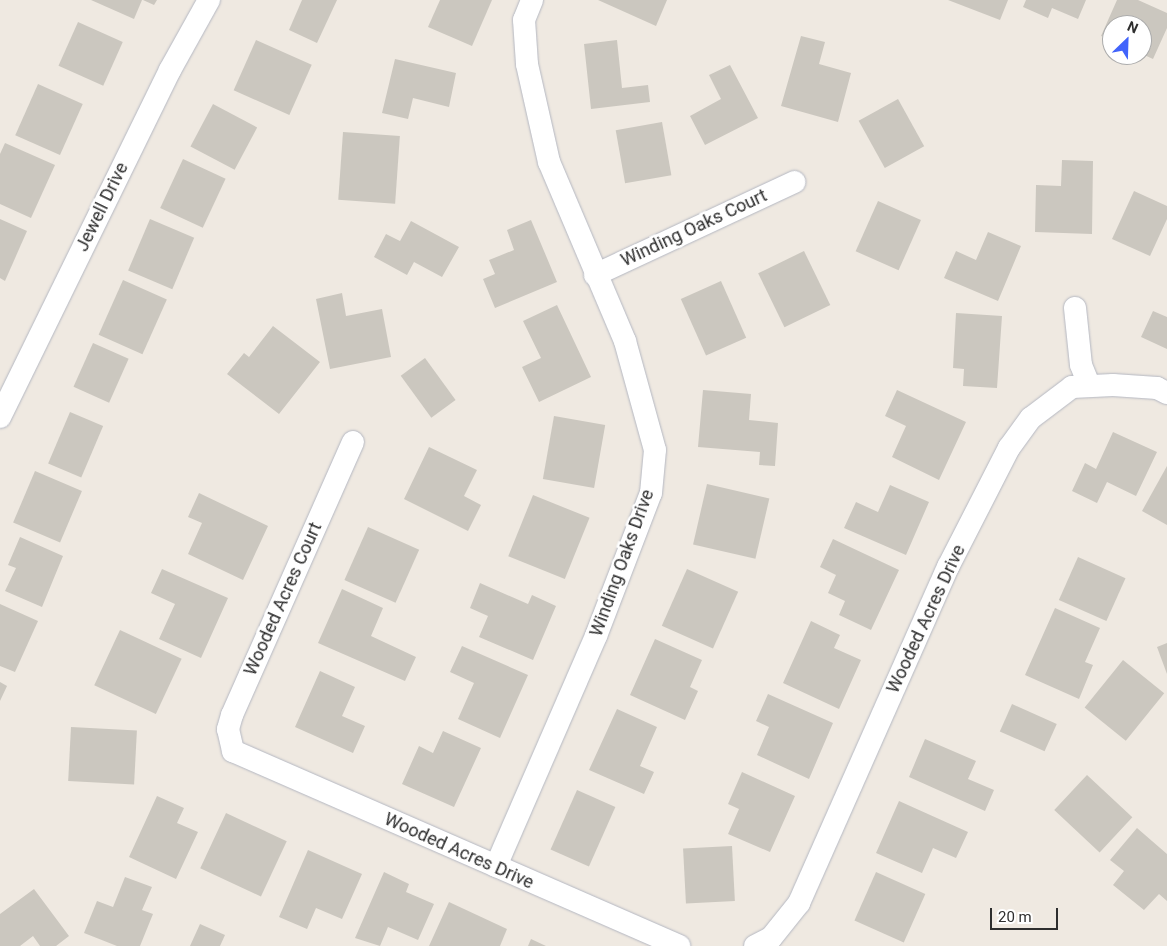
<!DOCTYPE html>
<html>
<head>
<meta charset="utf-8">
<style>
	body { margin:0 }
	#map { position:relative; width:1167px; height:946px; overflow:hidden; background:#efe9e1; font-family:Roboto,sans-serif }
	div>[style] { position:absolute }
	.building>* { inset:0; background:#cbc7bf; transform-origin:0 0 }
	.roads { filter:drop-shadow(0 0 1px #b4b7c1) drop-shadow(0 0 1px #b4b7c1) }
	.street>* { height:22px; margin:-11px; padding:0 11px; transform-origin:11px; border-radius:11px; background:#fff }
	span { translate:-50% -50%; white-space:nowrap; text-align:center; line-height:1.15; -webkit-text-stroke:5px #fff; paint-order:stroke }
	.street-label { font-size:18px; color:#2e2e2e }
	.north { position:absolute; left:1102px; top:15px; width:50px; height:50px; box-sizing:border-box; background:#fff; border:1px solid #ababab; border-radius:50%; rotate:24deg; font-size:14px; font-weight:700; line-height:20px; text-align:center; color:#2e2e2e }
	.north::after { content:''; display:block; margin:auto; width:18px; height:22px; background:#4264fb; clip-path:polygon(50% 0,100% 100%,50% 72%,0 100%) }
	.scale { position:absolute; left:990px; top:908px; width:68px; height:22px; box-sizing:border-box; border:2px solid #2e2e2e; border-top:0; padding-left:6px; font-size:15px; line-height:18px; white-space:nowrap; color:#2e2e2e; -webkit-text-stroke:4px #fff; paint-order:stroke }
</style>
</head>
<body>
<div id="map">
	<div class="building">
		<i style="clip-path:polygon(91px 0,142px 0,134px 19px)"></i>
		<i style="clip-path:polygon(143px 0,157px 0,154px 5px)"></i>
		<i style="clip-path:polygon(302px 0,337px 0,317px 43px,289px 30px)"></i>
		<i style="clip-path:polygon(440px 0,492px 0,472px 46px,428px 27px)"></i>
		<i style="clip-path:polygon(598px 0,667px 0,656px 26px)"></i>
		<i style="clip-path:polygon(948px 0,1008px 0,1000px 20px)"></i>
		<i style="clip-path:polygon(1026px 0,1086px 0,1078px 19px,1052px 8px,1048px 18px,1023px 7px)"></i>
		<i style="clip-path:polygon(1117px 0,1138px 0,1167px 13px,1167px 28px,1153px 59px,1142px 54px,1142px 25px,1112px 25px,1112px 40px,1101px 36px)"></i>
		<i style="left:78px;top:22px;width:49px;height:48px;rotate:24deg"></i>
		<i style="clip-path:polygon(801px 36px,825px 42px,819px 64px,851px 73px,838px 122px,781px 106px)"></i>
		<i style="left:256px;top:40px;width:61px;height:55px;rotate:24deg"></i>
		<i style="clip-path:polygon(617px 40px,622px 88px,648px 85px,650px 102px,591px 109px,584px 44px)"></i>
		<i style="clip-path:polygon(395px 59px,456px 73px,449px 107px,413px 98px,408px 119px,382px 113px)"></i>
		<i style="clip-path:polygon(730px 65px,758px 118px,705px 145px,690px 116px,721px 99px,709px 75px)"></i>
		<i style="left:38px;top:84px;width:49px;height:56px;rotate:24deg"></i>
		<i style="left:898px;top:99px;width:54px;height:45px;rotate:61deg"></i>
		<i style="left:213px;top:104px;width:50px;height:48px;rotate:28deg"></i>
		<i style="left:662px;top:122px;width:54px;height:47px;rotate:80deg"></i>
		<i style="left:343px;top:132px;width:57px;height:68px;rotate:4deg"></i>
		<i style="clip-path:polygon(5px 143px,55px 165px,31px 218px,0 204px,0 154px)"></i>
		<i style="left:183px;top:159px;width:47px;height:54px;rotate:25deg"></i>
		<i style="clip-path:polygon(1062px 160px,1093px 161px,1092px 234px,1035px 232px,1036px 185px,1061px 186px)"></i>
		<i style="clip-path:polygon(1134px 191px,1167px 206px,1167px 219px,1150px 256px,1112px 239px)"></i>
		<i style="left:878px;top:201px;width:47px;height:55px;rotate:24deg"></i>
		<i style="clip-path:polygon(0 219px,27px 231px,5px 281px,0 278px)"></i>
		<i style="left:150px;top:219px;width:48px;height:56px;rotate:23deg"></i>
		<i style="clip-path:polygon(531px 220px,557px 282px,495px 308px,483px 279px,495px 274px,489px 260px,514px 250px,507px 230px)"></i>
		<i style="clip-path:polygon(411px 221px,459px 247px,442px 277px,414px 262px,407px 275px,374px 257px,386px 234px,400px 241px)"></i>
		<i style="clip-path:polygon(988px 232px,1021px 246px,998px 301px,944px 278px,956px 251px,976px 260px)"></i>
		<i style="left:804px;top:251px;width:60px;height:51px;rotate:64deg"></i>
		<i style="left:123px;top:280px;width:48px;height:60px;rotate:24deg"></i>
		<i style="left:721px;top:281px;width:62px;height:44px;rotate:66deg"></i>
		<i style="clip-path:polygon(342px 293px,346px 316px,382px 309px,391px 357px,330px 369px,316px 299px)"></i>
		<i style="clip-path:polygon(557px 305px,591px 377px,539px 402px,522px 367px,541px 358px,523px 321px)"></i>
		<i style="clip-path:polygon(1153px 311px,1167px 317px,1167px 349px,1141px 337px)"></i>
		<i style="clip-path:polygon(956px 313px,1002px 316px,997px 388px,963px 386px,964px 369px,953px 368px)"></i>
		<i style="clip-path:polygon(273px 326px,320px 362px,279px 414px,227px 374px,244px 353px,249px 357px)"></i>
		<i style="left:93px;top:343px;width:39px;height:48px;rotate:24deg"></i>
		<i style="left:425px;top:358px;width:52px;height:30px;rotate:54deg"></i>
		<i style="clip-path:polygon(703px 390px,751px 394px,749px 420px,778px 423px,775px 466px,759px 465px,760px 452px,698px 447px)"></i>
		<i style="clip-path:polygon(897px 390px,966px 422px,939px 480px,892px 457px,906px 426px,885px 416px)"></i>
		<i style="left:70px;top:412px;width:36px;height:56px;rotate:23deg"></i>
		<i style="left:554px;top:416px;width:52px;height:64px;rotate:10deg"></i>
		<i style="clip-path:polygon(1113px 432px,1157px 452px,1136px 496px,1107px 482px,1097px 503px,1072px 491px,1085px 463px,1096px 469px)"></i>
		<i style="clip-path:polygon(429px 447px,477px 470px,464px 496px,481px 505px,468px 531px,404px 499px)"></i>
		<i style="clip-path:polygon(1167px 466px,1167px 525px,1142px 511px)"></i>
		<i style="left:35px;top:471px;width:51px;height:56px;rotate:23deg"></i>
		<i style="left:707px;top:484px;width:64px;height:62px;rotate:13deg"></i>
		<i style="clip-path:polygon(890px 485px,929px 502px,906px 555px,844px 528px,856px 502px,878px 512px)"></i>
		<i style="clip-path:polygon(199px 493px,268px 526px,243px 580px,188px 554px,202px 523px,188px 517px)"></i>
		<i style="left:533px;top:495px;width:61px;height:66px;rotate:22deg"></i>
		<i style="left:368px;top:527px;width:56px;height:58px;rotate:24deg"></i>
		<i style="clip-path:polygon(20px 537px,63px 556px,42px 607px,5px 591px,16px 568px,8px 565px)"></i>
		<i style="clip-path:polygon(833px 539px,899px 570px,871px 630px,839px 615px,845px 601px,828px 593px,836px 575px,820px 567px)"></i>
		<i style="left:1078px;top:557px;width:52px;height:47px;rotate:24deg"></i>
		<i style="clip-path:polygon(162px 569px,228px 598px,201px 658px,159px 639px,175px 604px,151px 593px)"></i>
		<i style="left:687px;top:569px;width:56px;height:62px;rotate:24deg"></i>
		<i style="clip-path:polygon(480px 583px,528px 604px,532px 595px,556px 606px,533px 660px,479px 637px,488px 616px,470px 608px)"></i>
		<i style="clip-path:polygon(342px 589px,383px 608px,371px 636px,416px 657px,405px 681px,318px 643px)"></i>
		<i style="clip-path:polygon(0 604px,38px 621px,15px 672px,0 666px)"></i>
		<i style="clip-path:polygon(1055px 608px,1100px 628px,1085px 662px,1093px 665px,1079px 699px,1025px 675px)"></i>
		<i style="clip-path:polygon(811px 621px,840px 635px,834px 648px,861px 660px,839px 709px,783px 683px)"></i>
		<i style="left:120px;top:630px;width:68px;height:61px;rotate:25deg"></i>
		<i style="clip-path:polygon(655px 639px,702px 660px,690px 687px,698px 691px,685px 720px,630px 695px)"></i>
		<i style="clip-path:polygon(1167px 643px,1167px 674px,1157px 647px)"></i>
		<i style="clip-path:polygon(462px 646px,528px 675px,500px 738px,458px 719px,474px 683px,450px 672px)"></i>
		<i style="left:1123px;top:660px;width:53px;height:61px;rotate:39deg"></i>
		<i style="clip-path:polygon(320px 671px,355px 687px,342px 716px,365px 726px,353px 753px,295px 727px)"></i>
		<i style="clip-path:polygon(0 682px,7px 686px,0 701px)"></i>
		<i style="clip-path:polygon(768px 694px,833px 723px,809px 779px,757px 755px,769px 727px,756px 721px)"></i>
		<i style="left:1012px;top:704px;width:49px;height:30px;rotate:24deg"></i>
		<i style="clip-path:polygon(617px 709px,657px 727px,640px 766px,654px 772px,644px 794px,589px 770px)"></i>
		<i style="left:71px;top:727px;width:66px;height:54px;rotate:3deg"></i>
		<i style="clip-path:polygon(443px 731px,481px 748px,454px 807px,402px 784px,419px 746px,433px 753px)"></i>
		<i style="clip-path:polygon(925px 739px,976px 761px,968px 779px,994px 790px,985px 811px,909px 777px)"></i>
		<i style="clip-path:polygon(742px 772px,795px 796px,770px 852px,728px 834px,739px 809px,728px 804px)"></i>
		<i style="left:1087px;top:775px;width:62px;height:48px;rotate:43deg"></i>
		<i style="left:577px;top:790px;width:42px;height:65px;rotate:24deg"></i>
		<i style="clip-path:polygon(157px 796px,184px 808px,177px 823px,198px 832px,176px 879px,129px 857px)"></i>
		<i style="clip-path:polygon(899px 801px,968px 832px,956px 858px,933px 848px,922px 873px,876px 853px)"></i>
		<i style="left:226px;top:813px;width:67px;height:61px;rotate:25deg"></i>
		<i style="clip-path:polygon(1137px 828px,1167px 854px,1167px 901px,1159px 894px,1144px 910px,1113px 885px,1124px 871px,1110px 860px)"></i>
		<i style="left:732px;top:846px;width:55px;height:49px;rotate:87deg"></i>
		<i style="clip-path:polygon(308px 850px,362px 874px,342px 919px,316px 908px,307px 929px,279px 917px)"></i>
		<i style="clip-path:polygon(384px 872px,409px 884px,406px 892px,434px 904px,418px 940px,388px 927px,380px 946px,355px 938px)"></i>
		<i style="left:876px;top:872px;width:54px;height:53px;rotate:24deg"></i>
		<i style="clip-path:polygon(125px 877px,152px 887px,142px 910px,153px 914px,140px 946px,117px 946px,84px 933px,97px 901px,113px 907px)"></i>
		<i style="clip-path:polygon(34px 889px,69px 936px,56px 946px,40px 946px,33px 936px,20px 946px,0 946px,0 914px)"></i>
		<i style="clip-path:polygon(449px 902px,507px 929px,500px 946px,429px 946px)"></i>
		<i style="clip-path:polygon(200px 924px,225px 935px,220px 946px,190px 946px)"></i>
		<i style="clip-path:polygon(531px 939px,546px 946px,528px 946px)"></i>
	</div>
	<div class="roads">
		<div class="street">
			<i style="left:595px;top:275px;width:220px;rotate:-25deg"></i>
			<i style="left:1075px;top:308px;width:57px;rotate:84deg"></i>
			<i style="left:1081px;top:365px;width:22px;rotate:68deg"></i>
			<i style="left:0;top:417px;width:386px;rotate:-63.9deg"></i>
			<i style="left:170px;top:70px;width:80px;rotate:-60.9deg"></i>
			<i style="left:353px;top:442px;width:299px;rotate:113.9deg"></i>
			<i style="left:232px;top:715px;width:15px;rotate:106deg"></i>
			<i style="left:228px;top:729px;width:23px;rotate:77deg"></i>
			<i style="left:233px;top:751px;width:487px;rotate:23.6deg"></i>
			<i style="left:496px;top:866px;width:251px;rotate:-66.5deg"></i>
			<i style="left:596px;top:636px;width:153px;rotate:-69deg"></i>
			<i style="left:651px;top:493px;width:43px;rotate:-84.7deg"></i>
			<i style="left:655px;top:450px;width:113px;rotate:-105.4deg"></i>
			<i style="left:625px;top:341px;width:194px;rotate:-113deg"></i>
			<i style="left:549px;top:162px;width:100px;rotate:-102.7deg"></i>
			<i style="left:527px;top:64px;width:44px;rotate:-93.9deg"></i>
			<i style="left:524px;top:20px;width:22px;rotate:-68deg"></i>
			<i style="left:755px;top:946px;width:18px;rotate:-27deg"></i>
			<i style="left:771px;top:938px;width:45px;rotate:-51.3deg"></i>
			<i style="left:799px;top:903px;width:368px;rotate:-66.1deg"></i>
			<i style="left:948px;top:567px;width:134px;rotate:-62.9deg"></i>
			<i style="left:1009px;top:448px;width:37px;rotate:-54deg"></i>
			<i style="left:1031px;top:418px;width:51px;rotate:-37.1deg"></i>
			<i style="left:1072px;top:387px;width:41px;rotate:-2.8deg"></i>
			<i style="left:1113px;top:385px;width:44px;rotate:3.9deg"></i>
			<i style="left:1157px;top:388px;width:11px;rotate:27deg"></i>
		</div>
	</div>
	<div class="street-label">
		<span style="left:102px;top:207px;rotate:-64deg">Jewell Drive</span>
		<span style="left:694px;top:228px;rotate:-25deg">Winding Oaks Court</span>
		<span style="left:622px;top:563px;rotate:-70deg">Winding Oaks Drive</span>
		<span style="left:283px;top:599px;rotate:-66deg">Wooded Acres Court</span>
		<span style="left:926px;top:619px;rotate:-65deg">Wooded Acres Drive</span>
		<span style="left:459px;top:851px;rotate:24deg">Wooded Acres Drive</span>
	</div>
	<div class="north">N</div>
	<div class="scale">20 m</div>
</div>
</body>
</html>
